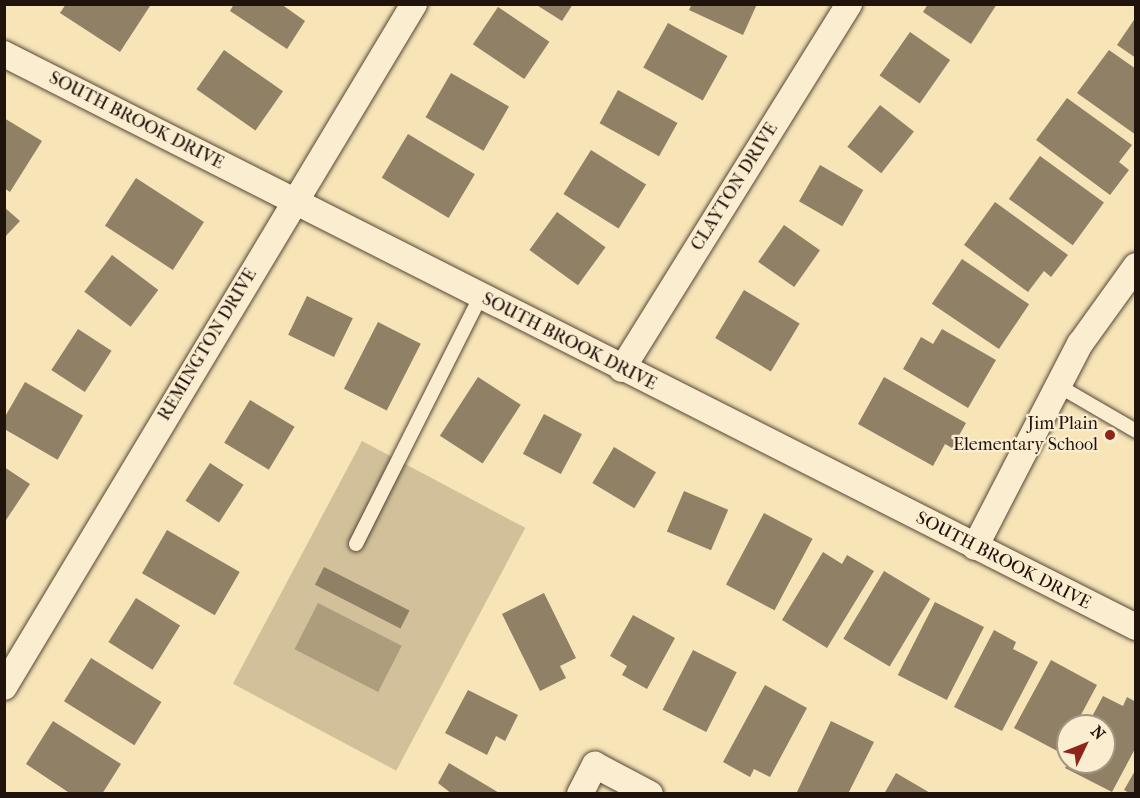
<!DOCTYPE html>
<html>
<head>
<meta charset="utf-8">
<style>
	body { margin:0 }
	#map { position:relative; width:1140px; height:798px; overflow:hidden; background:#f7e4b7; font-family:"IM FELL French Canon",serif }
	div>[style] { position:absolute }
	.green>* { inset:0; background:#d2c09a; transform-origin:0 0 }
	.water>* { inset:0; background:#ae9d7d; transform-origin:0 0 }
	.building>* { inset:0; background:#908065; transform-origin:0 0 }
	.roads { filter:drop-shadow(0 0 2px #564737) drop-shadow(0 0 2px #564737) }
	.lane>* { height:14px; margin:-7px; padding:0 7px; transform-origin:7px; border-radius:7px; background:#faedd0 }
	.street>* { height:26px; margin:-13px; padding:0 13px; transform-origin:13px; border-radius:13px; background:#faedd0 }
	.dots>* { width:16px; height:16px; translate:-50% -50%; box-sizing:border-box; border:3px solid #faedd0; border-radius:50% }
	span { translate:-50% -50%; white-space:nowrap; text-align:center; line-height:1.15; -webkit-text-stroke:4.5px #faedd0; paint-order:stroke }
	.street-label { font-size:18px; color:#20130c }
	.poi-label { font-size:18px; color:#20130c }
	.right { translate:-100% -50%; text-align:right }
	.frame { position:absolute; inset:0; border:6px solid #20130c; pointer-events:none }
	.north { position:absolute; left:1056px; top:714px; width:60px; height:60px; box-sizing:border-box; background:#faedd0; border:2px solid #a39682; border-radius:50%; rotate:47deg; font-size:16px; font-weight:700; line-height:24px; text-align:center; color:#20130c }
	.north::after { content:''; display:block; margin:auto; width:21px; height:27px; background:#8f2418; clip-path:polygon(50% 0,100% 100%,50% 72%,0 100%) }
</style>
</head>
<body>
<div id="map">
	<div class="green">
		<i style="left:362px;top:441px;width:185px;height:275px;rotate:28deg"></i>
	</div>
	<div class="water">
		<i style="left:318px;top:603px;width:94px;height:52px;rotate:27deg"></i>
	</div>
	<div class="building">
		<i style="clip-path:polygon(66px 4px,147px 4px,150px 6px,120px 52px,60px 13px)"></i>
		<i style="clip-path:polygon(234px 4px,281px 4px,305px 21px,287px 49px,230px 11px)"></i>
		<i style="clip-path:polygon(535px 4px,573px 4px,562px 21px)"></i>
		<i style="clip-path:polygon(692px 4px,757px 4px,743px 35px,689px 10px)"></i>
		<i style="clip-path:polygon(928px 4px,997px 4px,971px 44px,923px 12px)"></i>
		<i style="left:498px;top:7px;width:62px;height:45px;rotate:34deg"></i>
		<i style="clip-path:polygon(1136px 17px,1136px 58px,1117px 45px)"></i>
		<i style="left:668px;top:23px;width:68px;height:51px;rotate:29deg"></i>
		<i style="left:910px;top:32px;width:49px;height:53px;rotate:35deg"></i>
		<i style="left:224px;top:50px;width:72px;height:48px;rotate:35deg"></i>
		<i style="clip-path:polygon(1109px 50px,1136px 69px,1136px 135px,1077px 93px)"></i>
		<i style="left:451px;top:73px;width:67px;height:51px;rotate:30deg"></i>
		<i style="left:618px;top:90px;width:68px;height:38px;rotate:29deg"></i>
		<i style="clip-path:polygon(1067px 98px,1132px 145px,1119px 162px,1129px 170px,1110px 195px,1036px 140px)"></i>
		<i style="left:880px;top:105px;width:43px;height:53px;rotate:38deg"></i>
		<i style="clip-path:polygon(4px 118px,42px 141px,10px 192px,4px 188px)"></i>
		<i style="left:408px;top:134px;width:78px;height:51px;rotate:31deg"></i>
		<i style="left:591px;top:150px;width:65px;height:52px;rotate:32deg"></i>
		<i style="left:1040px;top:156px;width:79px;height:53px;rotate:36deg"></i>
		<i style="left:820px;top:165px;width:50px;height:42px;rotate:30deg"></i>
		<i style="left:136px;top:178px;width:81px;height:57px;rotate:33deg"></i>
		<i style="clip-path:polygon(995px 202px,1068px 255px,1051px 277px,1044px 271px,1028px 292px,964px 245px)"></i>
		<i style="clip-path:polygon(4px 207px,20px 221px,4px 238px)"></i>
		<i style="left:557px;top:212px;width:60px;height:47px;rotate:36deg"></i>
		<i style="left:784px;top:225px;width:44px;height:45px;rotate:35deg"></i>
		<i style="left:112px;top:255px;width:58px;height:46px;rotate:37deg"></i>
		<i style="left:962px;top:259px;width:81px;height:54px;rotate:34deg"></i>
		<i style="left:744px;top:290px;width:65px;height:56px;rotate:31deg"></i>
		<i style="left:307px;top:296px;width:51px;height:43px;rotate:26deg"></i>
		<i style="left:378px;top:322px;width:48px;height:75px;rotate:27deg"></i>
		<i style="left:78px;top:329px;width:40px;height:49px;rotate:33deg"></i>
		<i style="clip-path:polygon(942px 329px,996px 360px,968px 408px,903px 369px,921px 337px,933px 344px)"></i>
		<i style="left:478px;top:377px;width:51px;height:70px;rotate:33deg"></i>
		<i style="clip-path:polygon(884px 377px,966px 423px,952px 448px,945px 444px,933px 466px,858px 424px)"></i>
		<i style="left:25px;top:382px;width:67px;height:51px;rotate:30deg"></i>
		<i style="left:250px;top:400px;width:52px;height:50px;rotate:31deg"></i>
		<i style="left:544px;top:414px;width:43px;height:45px;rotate:28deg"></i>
		<i style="left:614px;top:447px;width:49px;height:42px;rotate:31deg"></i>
		<i style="left:210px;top:463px;width:40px;height:45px;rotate:33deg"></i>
		<i style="clip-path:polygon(4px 467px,30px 484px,4px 523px)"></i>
		<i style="left:684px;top:491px;width:48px;height:44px;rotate:23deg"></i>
		<i style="left:764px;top:513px;width:55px;height:81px;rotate:28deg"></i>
		<i style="left:167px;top:530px;width:84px;height:50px;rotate:30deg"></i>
		<i style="clip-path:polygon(823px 552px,842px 564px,847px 555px,874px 571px,827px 648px,782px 620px)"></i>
		<i style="left:324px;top:567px;width:96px;height:20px;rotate:27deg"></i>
		<i style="left:884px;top:571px;width:54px;height:79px;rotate:31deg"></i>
		<i style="clip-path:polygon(544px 593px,576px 658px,560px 666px,566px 678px,540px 691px,502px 614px)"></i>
		<i style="left:136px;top:598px;width:52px;height:52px;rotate:32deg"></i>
		<i style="left:935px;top:602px;width:55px;height:82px;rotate:27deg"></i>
		<i style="clip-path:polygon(633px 615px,675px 638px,647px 689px,622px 675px,627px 666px,610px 656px)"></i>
		<i style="clip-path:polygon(994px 630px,1016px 642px,1013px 649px,1038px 662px,1002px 731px,954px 707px)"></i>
		<i style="left:693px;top:650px;width:49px;height:67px;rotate:27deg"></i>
		<i style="left:91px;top:658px;width:83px;height:51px;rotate:32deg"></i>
		<i style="clip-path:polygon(1051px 660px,1097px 685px,1075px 726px,1068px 726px,1061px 753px,1014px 728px)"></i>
		<i style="clip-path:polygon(765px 685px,807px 708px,770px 777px,754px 769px,750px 777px,723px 762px)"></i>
		<i style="clip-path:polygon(468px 690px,518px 715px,505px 741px,496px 736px,487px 755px,445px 733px)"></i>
		<i style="clip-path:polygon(1103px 696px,1123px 706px,1127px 697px,1136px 702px,1136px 747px,1112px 792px,1065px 768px,1069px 762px,1104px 762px,1104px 726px,1087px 726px)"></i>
		<i style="clip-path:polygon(53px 721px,121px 764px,102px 794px,71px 794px,26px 764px)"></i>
		<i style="clip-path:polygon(831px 721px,874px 742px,848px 794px,796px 794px)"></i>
		<i style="clip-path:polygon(449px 763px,501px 794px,452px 794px,438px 783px)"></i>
		<i style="clip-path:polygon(1136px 769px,1136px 794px,1131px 794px,1124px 790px)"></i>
		<i style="clip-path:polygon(896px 773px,932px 794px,884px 794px)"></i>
	</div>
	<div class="roads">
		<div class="lane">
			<i style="left:1057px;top:385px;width:91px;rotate:30.2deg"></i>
			<i style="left:356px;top:544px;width:276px;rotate:-63.3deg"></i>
		</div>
		<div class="street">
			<i style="left:4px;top:54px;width:1269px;rotate:26.85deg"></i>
			<i style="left:622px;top:369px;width:430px;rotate:-58.1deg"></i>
			<i style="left:975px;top:547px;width:229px;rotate:-62.7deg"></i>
			<i style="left:1080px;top:344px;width:96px;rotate:-54.3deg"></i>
			<i style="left:4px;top:687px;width:797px;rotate:-59.02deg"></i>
			<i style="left:580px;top:794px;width:33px;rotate:-63deg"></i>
			<i style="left:595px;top:765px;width:62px;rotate:27.8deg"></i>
		</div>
	</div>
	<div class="dots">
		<i style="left:1110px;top:435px;background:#8f2418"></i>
	</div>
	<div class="street-label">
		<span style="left:136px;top:121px;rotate:27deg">SOUTH BROOK DRIVE</span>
		<span style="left:735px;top:187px;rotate:-58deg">CLAYTON DRIVE</span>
		<span style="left:569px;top:342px;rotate:27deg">SOUTH BROOK DRIVE</span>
		<span style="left:208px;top:345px;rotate:-59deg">REMINGTON DRIVE</span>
		<span style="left:1003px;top:561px;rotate:27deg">SOUTH BROOK DRIVE</span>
	</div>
	<div class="poi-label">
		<span class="right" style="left:1098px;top:435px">Jim Plain<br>Elementary School</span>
	</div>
	<div class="frame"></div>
	<div class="north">N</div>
</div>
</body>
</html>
